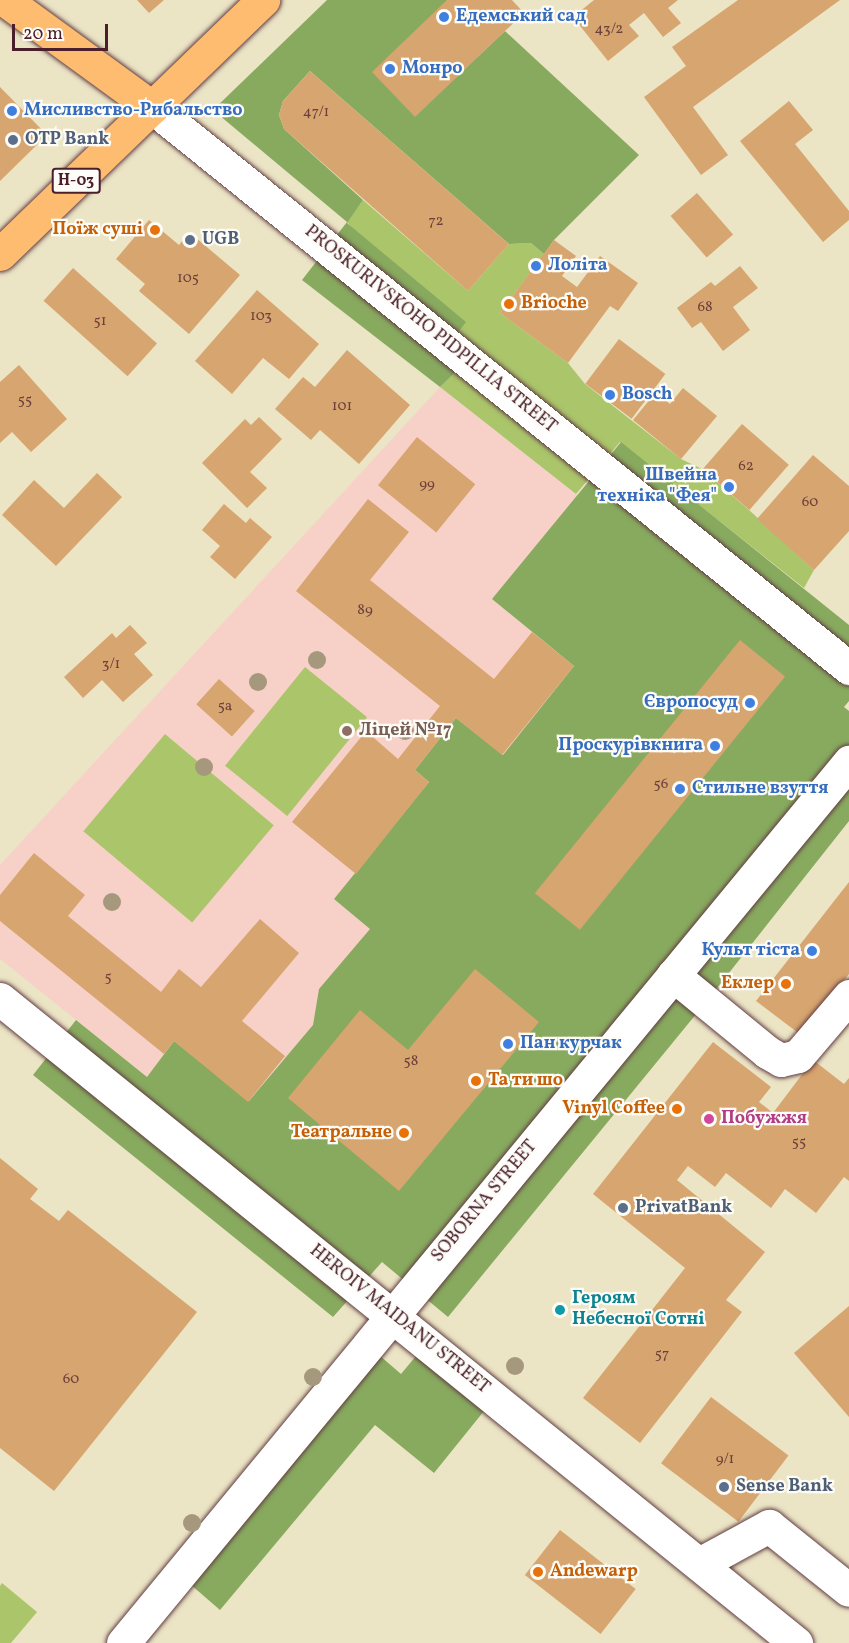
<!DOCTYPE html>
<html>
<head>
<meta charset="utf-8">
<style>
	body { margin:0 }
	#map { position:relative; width:849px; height:1643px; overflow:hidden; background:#ebe4c5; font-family:Vollkorn,serif }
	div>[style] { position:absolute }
	.built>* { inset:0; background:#f7d1c8 }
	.green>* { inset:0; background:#abc56b; transform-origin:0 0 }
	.forest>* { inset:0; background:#88aa5f }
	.building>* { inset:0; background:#d7a56f; transform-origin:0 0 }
	.roads { filter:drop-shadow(0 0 2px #623d42) drop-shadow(0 0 2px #623d42) }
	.minor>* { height:33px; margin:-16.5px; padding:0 16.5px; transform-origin:16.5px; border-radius:16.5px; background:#fff }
	.major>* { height:33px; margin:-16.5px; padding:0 16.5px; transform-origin:16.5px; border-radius:16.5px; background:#febc70 }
	.trees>* { width:18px; height:18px; margin:-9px; border-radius:50%; background:#a5987c }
	.dots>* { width:16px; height:16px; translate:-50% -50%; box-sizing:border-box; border:3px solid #fdfcf7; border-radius:50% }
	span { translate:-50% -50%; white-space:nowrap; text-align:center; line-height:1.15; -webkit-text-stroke:4.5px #fdfcf7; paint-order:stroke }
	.number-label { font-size:15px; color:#6d403c }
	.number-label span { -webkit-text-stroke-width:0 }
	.shield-label span { padding:2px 4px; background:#fdfcf7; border:2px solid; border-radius:4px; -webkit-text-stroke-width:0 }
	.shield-label { font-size:16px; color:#4a1f2b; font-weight:700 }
	.shop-label { font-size:18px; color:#366cbe; font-weight:700 }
	.left { translate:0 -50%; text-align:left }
	.right { translate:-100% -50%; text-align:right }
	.service-label { font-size:18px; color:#4e5e75; font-weight:700 }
	.food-label { font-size:18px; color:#c56008; font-weight:700 }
	.street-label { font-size:18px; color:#4a1f2b }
	.education-label { font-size:18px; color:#785e54; font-weight:700 }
	.hotel-label { font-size:18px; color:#b23c85; font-weight:700 }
	.culture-label { font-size:18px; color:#0d838f; font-weight:700 }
	.scale { position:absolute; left:12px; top:24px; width:96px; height:27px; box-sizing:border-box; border:3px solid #4a1f2b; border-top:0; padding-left:8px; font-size:18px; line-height:21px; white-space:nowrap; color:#4a1f2b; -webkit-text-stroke:4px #fdfcf7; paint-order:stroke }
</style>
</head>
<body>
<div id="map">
	<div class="built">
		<i style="clip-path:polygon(440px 387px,690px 584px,231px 1144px,0 959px,0 865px)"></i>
	</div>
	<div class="green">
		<i style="clip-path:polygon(363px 200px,468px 291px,509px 244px,531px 243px,544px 254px,500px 313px,568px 363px,585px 384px,681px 459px,702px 469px,749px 510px,814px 570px,804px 588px,620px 442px,576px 494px,440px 387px,467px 361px,347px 222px)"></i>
		<i style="left:305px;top:667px;width:80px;height:127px;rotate:39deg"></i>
		<i style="left:165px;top:734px;width:142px;height:127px;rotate:40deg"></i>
		<i style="clip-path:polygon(2px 1583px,37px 1612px,11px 1643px,0 1643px,0 1586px)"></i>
	</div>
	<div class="forest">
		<i style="clip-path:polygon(327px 0,447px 0,415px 116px,505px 31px,639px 155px,554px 240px,544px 254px,531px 243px,509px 244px,310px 71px,283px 101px,279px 115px,284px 129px,363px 200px,347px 223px,466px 322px,448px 345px,467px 361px,440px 387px,302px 280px,347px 222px,213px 110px)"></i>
		<i style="clip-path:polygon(621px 442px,849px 625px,849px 701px,844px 707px,849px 711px,849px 821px,706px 1002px,448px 1317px,382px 1262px,333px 1317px,33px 1075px,76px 1020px,147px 1077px,174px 1041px,249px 1101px,313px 1025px,319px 989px,370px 929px,334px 899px,429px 782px,415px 770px,456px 718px,503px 755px,574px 666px,492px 599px)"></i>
		<i style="clip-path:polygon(379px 1355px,401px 1374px,416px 1356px,484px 1411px,434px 1473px,375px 1425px,220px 1610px,190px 1584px)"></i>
	</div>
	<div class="building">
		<i style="clip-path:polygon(137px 0,164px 0,149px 13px)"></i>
		<i style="clip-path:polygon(447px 0,512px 0,524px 13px,415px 117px,372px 72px)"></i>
		<i style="clip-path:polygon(594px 0,678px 0,668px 8px,681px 23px,663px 37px,644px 13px,629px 25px,639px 36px,608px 61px,573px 17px)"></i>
		<i style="clip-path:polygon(738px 0,840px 0,693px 107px,728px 155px,701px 175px,644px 97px,686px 66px,672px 47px)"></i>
		<i style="clip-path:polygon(310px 71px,509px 244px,468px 291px,284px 129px,279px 115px,283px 101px)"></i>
		<i style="clip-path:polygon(0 87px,47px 135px,0 181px)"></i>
		<i style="clip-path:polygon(789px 101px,813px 130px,795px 144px,849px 211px,849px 220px,823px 242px,740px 141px)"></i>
		<i style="left:697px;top:193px;width:55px;height:35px;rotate:49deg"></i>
		<i style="clip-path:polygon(149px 220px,179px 245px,189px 232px,240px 275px,189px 334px,139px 291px,145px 284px,116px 259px)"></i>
		<i style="clip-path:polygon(554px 240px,576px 256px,562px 276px,577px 287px,600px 256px,638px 283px,618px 311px,610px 306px,568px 363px,500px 313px)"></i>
		<i style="clip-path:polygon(740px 266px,758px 288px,733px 307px,750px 330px,723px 351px,701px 322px,692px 328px,677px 308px,711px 282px,715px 286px)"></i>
		<i style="left:73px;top:268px;width:113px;height:44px;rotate:42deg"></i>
		<i style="clip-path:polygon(257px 290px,319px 344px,289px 379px,263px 358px,232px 394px,195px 361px)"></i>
		<i style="left:619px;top:339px;width:58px;height:56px;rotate:37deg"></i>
		<i style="clip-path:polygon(347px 350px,410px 405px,359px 464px,320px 430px,311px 440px,275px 409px,303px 377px,315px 387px)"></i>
		<i style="clip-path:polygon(19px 365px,67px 419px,31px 452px,12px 432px,0 443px,0 382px)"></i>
		<i style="clip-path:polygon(683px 388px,717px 416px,681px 459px,633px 420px,656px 392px,670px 404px)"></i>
		<i style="clip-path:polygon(259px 417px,282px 439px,250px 472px,267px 488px,247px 508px,202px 463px,245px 419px,251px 425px)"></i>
		<i style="left:742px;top:424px;width:62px;height:60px;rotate:41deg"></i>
		<i style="left:417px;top:437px;width:75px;height:62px;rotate:39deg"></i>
		<i style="clip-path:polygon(813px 455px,849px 486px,849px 531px,814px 570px,757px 519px)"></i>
		<i style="clip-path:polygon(97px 473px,122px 497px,56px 566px,2px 515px,34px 480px,64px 508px)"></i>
		<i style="clip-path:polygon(368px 499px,409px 532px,370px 580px,494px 679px,532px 632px,574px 666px,502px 755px,456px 718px,415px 770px,429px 782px,356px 874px,292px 822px,366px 731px,398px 759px,440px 706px,296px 591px)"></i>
		<i style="clip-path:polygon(224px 504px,246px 523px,250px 518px,272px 537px,235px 579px,210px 557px,220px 546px,202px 530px)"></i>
		<i style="clip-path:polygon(130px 625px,147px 643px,134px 654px,153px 675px,123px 702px,102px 680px,83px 698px,64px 677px,112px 633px,116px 638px)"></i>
		<i style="left:740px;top:640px;width:58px;height:326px;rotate:39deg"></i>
		<i style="left:219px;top:679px;width:48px;height:34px;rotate:42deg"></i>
		<i style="clip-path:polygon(34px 853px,85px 895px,68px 916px,161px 992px,179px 969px,201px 987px,260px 919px,299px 953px,242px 1021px,285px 1056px,248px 1102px,174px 1041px,164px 1054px,0 921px,0 895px)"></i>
		<i style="clip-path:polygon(849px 882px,849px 974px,801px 1035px,756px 1001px)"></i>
		<i style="clip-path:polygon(475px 969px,539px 1022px,399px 1191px,288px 1098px,360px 1010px,408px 1050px)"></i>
		<i style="clip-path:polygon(713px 1042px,771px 1087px,759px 1102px,773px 1113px,813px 1060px,844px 1084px,849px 1078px,849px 1181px,844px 1177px,816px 1213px,785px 1189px,771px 1208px,726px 1173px,715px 1187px,688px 1166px,677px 1180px,765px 1252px,726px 1300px,742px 1312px,640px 1443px,583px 1398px,685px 1268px,593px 1194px)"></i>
		<i style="clip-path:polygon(0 1158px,38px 1189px,30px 1199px,59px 1221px,68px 1210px,197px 1312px,54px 1491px,0 1448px)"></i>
		<i style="clip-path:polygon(849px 1306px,849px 1417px,794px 1353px)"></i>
		<i style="left:711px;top:1397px;width:97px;height:83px;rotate:37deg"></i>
		<i style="left:560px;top:1530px;width:96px;height:57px;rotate:38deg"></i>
	</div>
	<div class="roads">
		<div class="minor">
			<i style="left:152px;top:107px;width:895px;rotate:38.83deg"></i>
			<i style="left:673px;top:975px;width:122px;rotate:39.3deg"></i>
			<i style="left:767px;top:1052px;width:16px;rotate:30deg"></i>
			<i style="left:781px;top:1060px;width:17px;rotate:-13deg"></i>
			<i style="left:798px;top:1056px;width:79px;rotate:-49.6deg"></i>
			<i style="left:0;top:999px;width:1024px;rotate:38.97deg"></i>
			<i style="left:699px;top:1564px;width:80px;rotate:-28.5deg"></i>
			<i style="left:769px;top:1526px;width:102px;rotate:38.7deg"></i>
			<i style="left:123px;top:1643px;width:1142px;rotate:-50.51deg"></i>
		</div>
		<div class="major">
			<i style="left:5px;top:0;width:182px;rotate:36.1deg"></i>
			<i style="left:0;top:254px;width:366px;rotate:-44deg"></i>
		</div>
	</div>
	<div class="trees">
		<i style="left:317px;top:660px"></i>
		<i style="left:258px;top:682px"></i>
		<i style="left:405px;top:731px"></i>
		<i style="left:204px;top:767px"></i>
		<i style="left:112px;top:902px"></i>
		<i style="left:515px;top:1366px"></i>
		<i style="left:313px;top:1377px"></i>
		<i style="left:192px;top:1523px"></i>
	</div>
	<div class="dots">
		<i style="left:444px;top:17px;background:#3f7fe0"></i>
		<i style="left:390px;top:69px;background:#3f7fe0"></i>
		<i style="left:12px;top:111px;background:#3f7fe0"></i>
		<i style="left:13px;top:140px;background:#5c6f8a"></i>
		<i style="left:155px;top:230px;background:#e8710a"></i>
		<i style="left:190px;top:240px;background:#5c6f8a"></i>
		<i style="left:536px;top:266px;background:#3f7fe0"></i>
		<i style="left:509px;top:304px;background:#e8710a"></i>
		<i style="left:610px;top:395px;background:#3f7fe0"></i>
		<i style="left:729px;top:487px;background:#3f7fe0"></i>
		<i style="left:750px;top:703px;background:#3f7fe0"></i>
		<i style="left:347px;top:731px;background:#8d6e63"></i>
		<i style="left:715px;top:746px;background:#3f7fe0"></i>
		<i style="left:680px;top:789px;background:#3f7fe0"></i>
		<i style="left:812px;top:951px;background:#3f7fe0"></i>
		<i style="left:786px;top:984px;background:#e8710a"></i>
		<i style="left:508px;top:1044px;background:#3f7fe0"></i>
		<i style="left:476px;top:1081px;background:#e8710a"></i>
		<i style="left:677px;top:1109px;background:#e8710a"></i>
		<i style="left:709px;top:1119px;background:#d1479c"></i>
		<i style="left:404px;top:1133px;background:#e8710a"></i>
		<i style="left:623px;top:1208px;background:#5c6f8a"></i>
		<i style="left:560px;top:1310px;background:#0f9aa8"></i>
		<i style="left:724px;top:1487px;background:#5c6f8a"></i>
		<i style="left:538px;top:1572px;background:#e8710a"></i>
	</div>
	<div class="number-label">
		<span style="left:609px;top:30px">43/2</span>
		<span style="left:316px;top:113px">47/1</span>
		<span style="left:436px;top:222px">72</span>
		<span style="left:188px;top:279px">105</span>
		<span style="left:705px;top:308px">68</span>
		<span style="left:261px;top:317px">103</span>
		<span style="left:100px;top:322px">51</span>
		<span style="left:25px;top:401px">55</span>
		<span style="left:342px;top:407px">101</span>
		<span style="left:746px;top:467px">62</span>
		<span style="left:427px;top:485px">99</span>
		<span style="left:810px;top:503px">60</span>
		<span style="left:365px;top:611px">89</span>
		<span style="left:111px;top:665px">3/1</span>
		<span style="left:225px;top:707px">5а</span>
		<span style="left:661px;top:785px">56</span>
		<span style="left:108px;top:978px">5</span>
		<span style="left:411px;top:1062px">58</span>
		<span style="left:799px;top:1143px">55</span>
		<span style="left:662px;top:1355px">57</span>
		<span style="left:71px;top:1380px">60</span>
		<span style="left:725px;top:1460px">9/1</span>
	</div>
	<div class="shield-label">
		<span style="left:76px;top:181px">Н-03</span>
	</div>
	<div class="shop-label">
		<span class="left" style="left:456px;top:17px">Едемський сад</span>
		<span class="left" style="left:402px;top:69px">Монро</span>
		<span class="left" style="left:24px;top:111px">Мисливство-Рибальство</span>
		<span class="left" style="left:548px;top:266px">Лоліта</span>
		<span class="left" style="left:622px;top:395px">Bosch</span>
		<span class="right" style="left:717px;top:487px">Швейна<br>техніка "Фея"</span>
		<span class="right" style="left:738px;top:703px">Європосуд</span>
		<span class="right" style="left:703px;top:746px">Проскурівкнига</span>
		<span class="left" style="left:692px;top:789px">Стильне взуття</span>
		<span class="right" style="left:800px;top:951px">Культ тіста</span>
		<span class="left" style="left:520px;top:1044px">Пан курчак</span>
	</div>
	<div class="service-label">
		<span class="left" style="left:25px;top:140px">OTP Bank</span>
		<span class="left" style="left:202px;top:240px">UGB</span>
		<span class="left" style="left:635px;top:1208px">PrivatBank</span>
		<span class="left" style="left:736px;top:1487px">Sense Bank</span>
	</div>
	<div class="food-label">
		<span class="right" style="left:143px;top:230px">Поїж суші</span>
		<span class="left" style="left:521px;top:304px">Brioche</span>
		<span class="right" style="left:774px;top:984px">Еклер</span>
		<span class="left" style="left:488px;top:1081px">Та ти шо</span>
		<span class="right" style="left:665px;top:1109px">Vinyl Coffee</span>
		<span class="right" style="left:392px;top:1133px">Театральне</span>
		<span class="left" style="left:550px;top:1572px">Andewarp</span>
	</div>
	<div class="street-label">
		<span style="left:430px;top:330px;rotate:39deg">PROSKURIVSKOHO PIDPILLIA STREET</span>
		<span style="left:485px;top:1202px;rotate:-50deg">SOBORNA STREET</span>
		<span style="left:399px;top:1320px;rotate:39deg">HEROIV MAIDANU STREET</span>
	</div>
	<div class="education-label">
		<span class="left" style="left:359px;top:731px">Ліцей №17</span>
	</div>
	<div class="hotel-label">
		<span class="left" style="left:721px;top:1119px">Побужжя</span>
	</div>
	<div class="culture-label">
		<span class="left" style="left:572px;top:1310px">Героям<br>Небесної Сотні</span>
	</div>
	<div class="scale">20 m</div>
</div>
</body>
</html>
